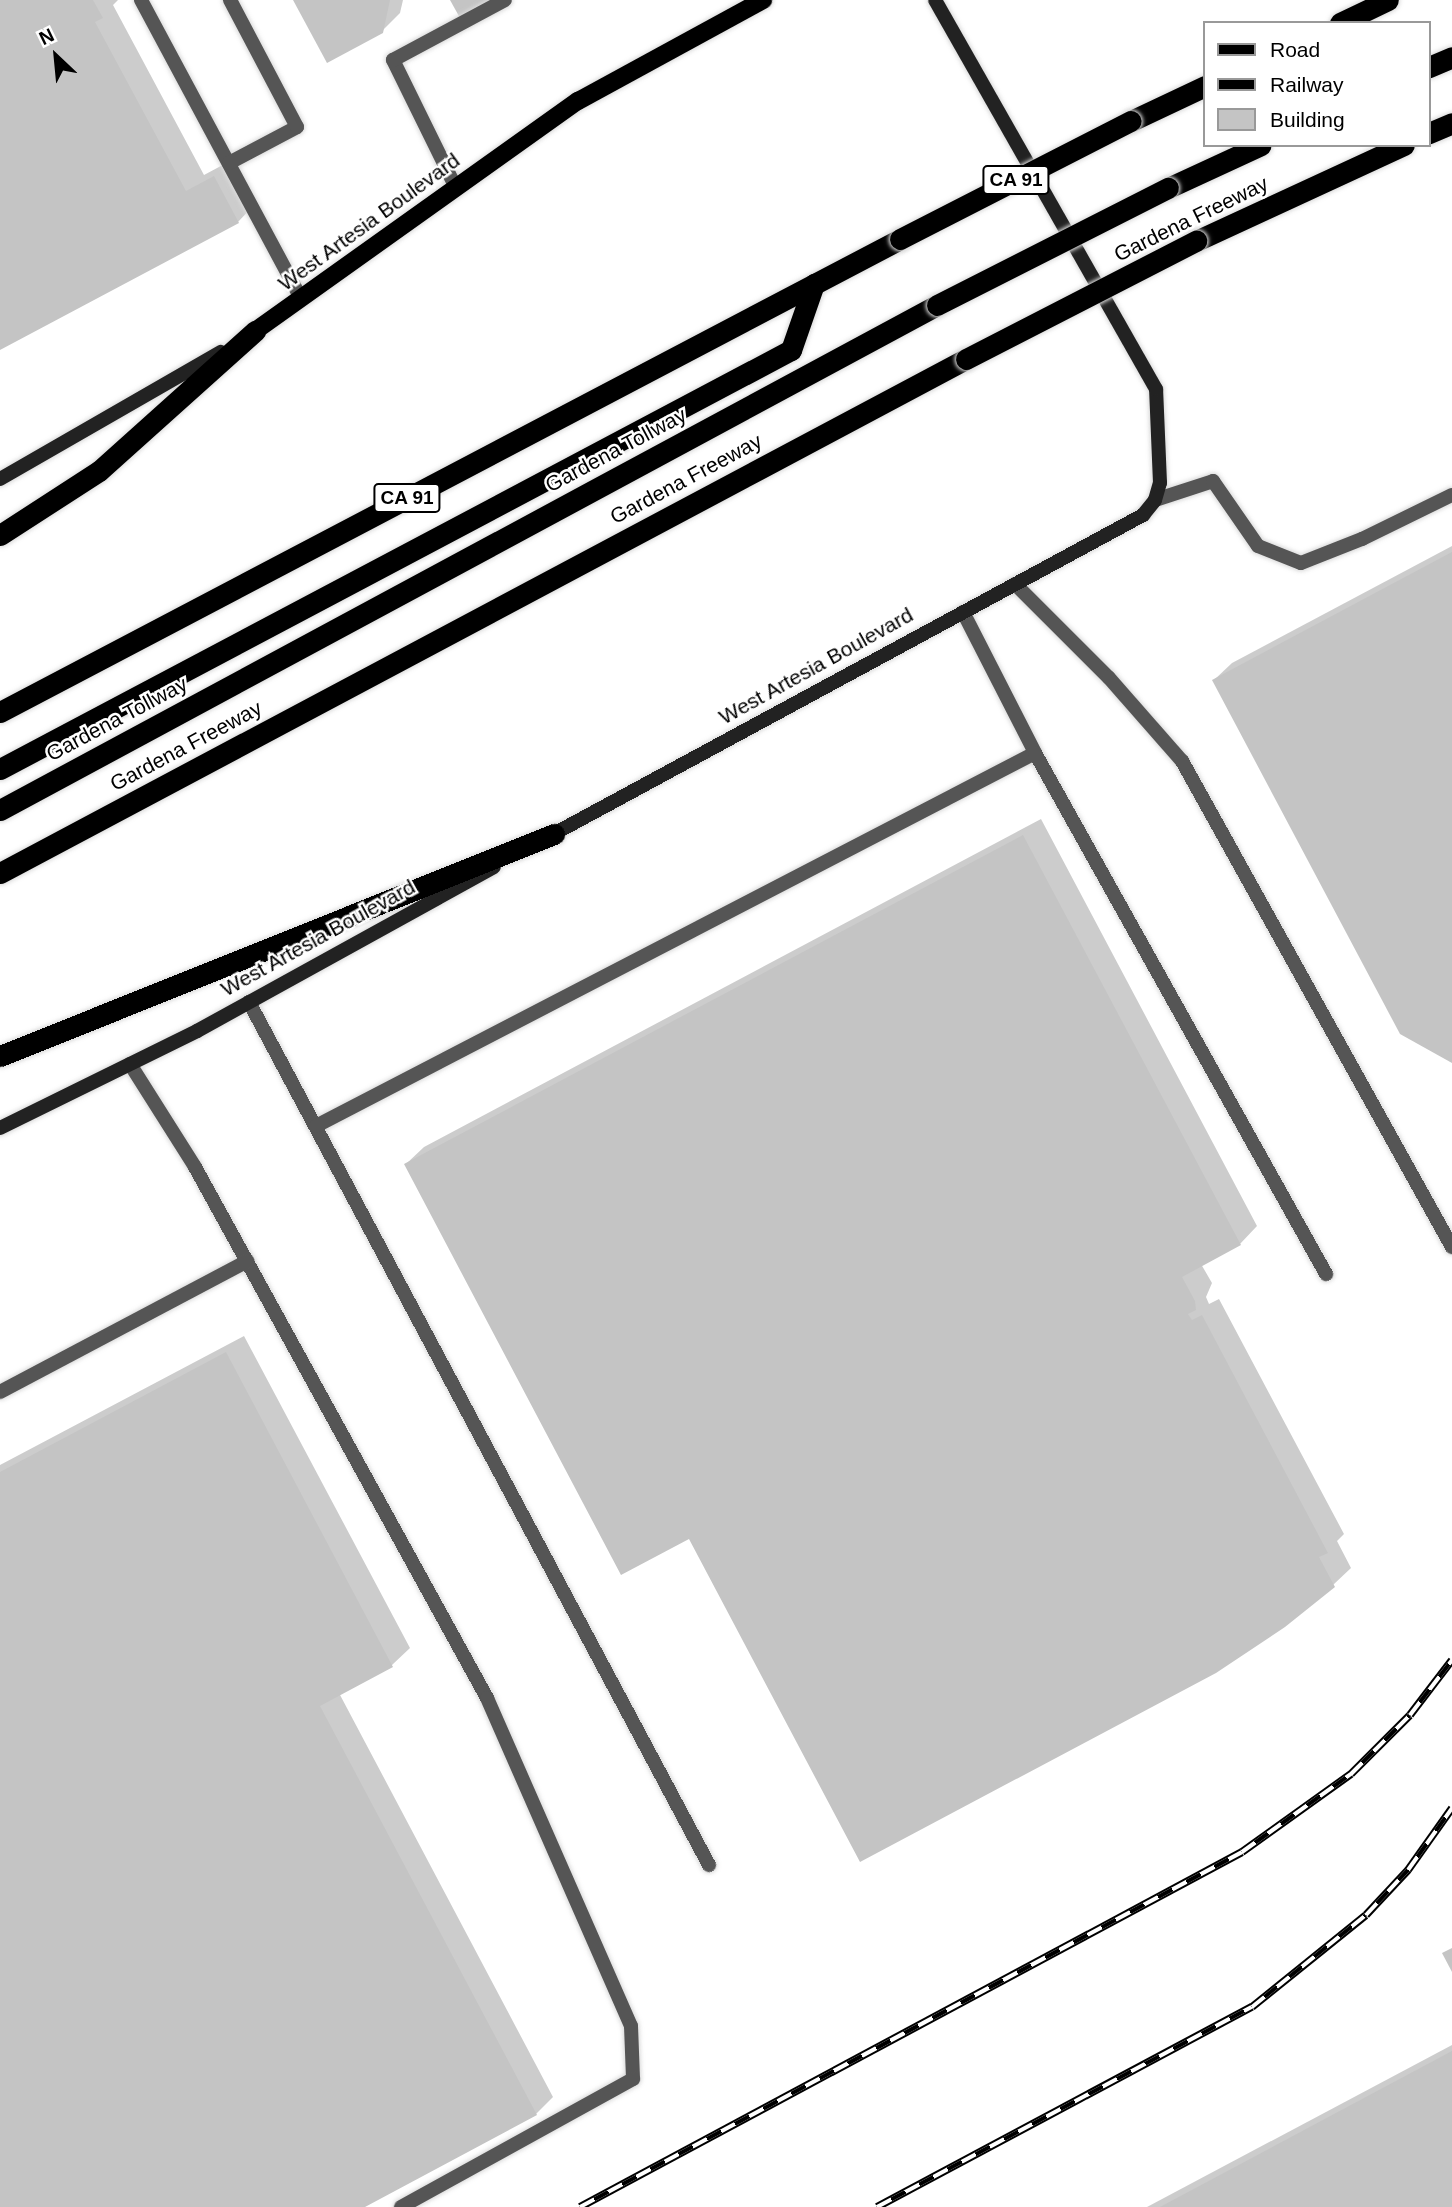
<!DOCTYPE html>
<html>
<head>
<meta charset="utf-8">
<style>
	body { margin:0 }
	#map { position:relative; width:1452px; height:2207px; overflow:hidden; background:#fff; font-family:Arial,sans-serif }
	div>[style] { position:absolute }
	.shadow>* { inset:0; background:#0003 }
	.building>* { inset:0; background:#c4c4c4 }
	.roads { filter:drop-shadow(0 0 2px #dbdbdb) drop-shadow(0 0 2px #dbdbdb) }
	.service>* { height:14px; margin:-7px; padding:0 7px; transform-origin:7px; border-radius:7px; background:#555 }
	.secondary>* { height:14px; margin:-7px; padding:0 7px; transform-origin:7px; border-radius:7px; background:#222 }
	.primary>* { height:18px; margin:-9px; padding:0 9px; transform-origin:9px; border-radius:9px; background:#000 }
	.motorway>* { height:21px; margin:-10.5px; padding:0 10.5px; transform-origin:10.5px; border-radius:10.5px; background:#000 }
	.rail>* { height:8px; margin-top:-4px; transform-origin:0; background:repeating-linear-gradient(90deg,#fff 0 16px,#000 0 32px); box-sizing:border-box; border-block:2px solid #000 }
	.bridges { filter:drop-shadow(0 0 2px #dbdbdb) drop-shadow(0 0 2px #dbdbdb) }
	.motorway-bridge>* { height:21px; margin:-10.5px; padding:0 10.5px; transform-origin:10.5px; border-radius:10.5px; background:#000 }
	span { translate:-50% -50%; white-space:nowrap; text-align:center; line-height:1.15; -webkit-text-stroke:5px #fff; paint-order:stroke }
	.shield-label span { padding:2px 5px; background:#fff; border:2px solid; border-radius:5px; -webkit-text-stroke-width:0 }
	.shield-label { font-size:19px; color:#000; font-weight:700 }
	.street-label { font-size:21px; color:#000 }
	.legend { position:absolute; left:1203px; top:21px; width:228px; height:126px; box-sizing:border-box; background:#fff; border:2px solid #999; margin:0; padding:9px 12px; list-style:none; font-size:21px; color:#000 }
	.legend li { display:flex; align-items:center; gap:14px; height:35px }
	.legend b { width:35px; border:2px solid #999 }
	.north { position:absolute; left:21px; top:21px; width:70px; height:70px; -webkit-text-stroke:5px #fff; paint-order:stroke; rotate:334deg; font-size:19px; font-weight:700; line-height:28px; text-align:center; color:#000 }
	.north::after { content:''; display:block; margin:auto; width:24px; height:32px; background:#000; clip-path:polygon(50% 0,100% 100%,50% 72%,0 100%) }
</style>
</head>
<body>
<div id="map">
	<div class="shadow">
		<i style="clip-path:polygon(0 0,118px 0,113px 5px,204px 175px,232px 160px,255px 204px,238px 222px,0 348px)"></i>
		<i style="clip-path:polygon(295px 0,403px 0,400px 13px,382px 31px)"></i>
		<i style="clip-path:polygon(1452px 546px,1452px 1061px,1214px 680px,1232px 663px)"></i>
		<i style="clip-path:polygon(1041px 819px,1257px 1226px,1240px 1244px,1201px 1264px,1212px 1283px,1206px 1297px,1209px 1304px,1219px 1299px,1344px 1534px,1337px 1541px,1351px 1568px,1333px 1585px,690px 1536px,406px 1164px,424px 1147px)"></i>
		<i style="clip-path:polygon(244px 1336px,410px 1648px,392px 1665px,339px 1693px,553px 2097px,536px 2114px,361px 2207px,0 2207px,0 1465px)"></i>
		<i style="clip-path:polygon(1452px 2045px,1452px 2207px,1147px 2207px)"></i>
	</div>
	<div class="building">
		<i style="clip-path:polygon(0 0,93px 0,103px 18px,95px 22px,186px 191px,214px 176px,239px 223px,0 350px)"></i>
		<i style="clip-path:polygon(293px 0,390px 0,383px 33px,327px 63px)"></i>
		<i style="clip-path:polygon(450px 0,493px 0,460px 18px)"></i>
		<i style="clip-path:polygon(1452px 552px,1452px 1063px,1400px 1034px,1212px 680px)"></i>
		<i style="clip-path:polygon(1023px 835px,1241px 1245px,1182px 1277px,1195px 1301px,1196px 1310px,1188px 1314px,1192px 1320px,1202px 1315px,1328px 1553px,1319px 1557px,1335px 1587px,1285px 1627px,1216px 1673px,860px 1862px,689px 1539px,621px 1575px,404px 1164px)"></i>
		<i style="clip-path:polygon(226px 1352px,393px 1667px,320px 1706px,537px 2115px,365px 2207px,0 2207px,0 1472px)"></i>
		<i style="clip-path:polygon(1452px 1948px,1452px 1972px,1442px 1953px)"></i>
		<i style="clip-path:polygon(1452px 2051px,1452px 2207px,1160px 2207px)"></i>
	</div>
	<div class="roads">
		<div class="service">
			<i style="left:141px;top:0;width:339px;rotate:61.8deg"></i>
			<i style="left:229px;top:163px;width:77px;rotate:-27.9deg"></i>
			<i style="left:297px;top:127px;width:144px;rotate:-117.8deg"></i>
			<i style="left:456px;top:188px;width:143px;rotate:-116.2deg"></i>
			<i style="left:393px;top:60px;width:127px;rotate:-28.2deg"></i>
			<i style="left:1155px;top:500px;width:61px;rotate:-18.1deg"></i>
			<i style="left:1213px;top:481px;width:79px;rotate:55.3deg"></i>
			<i style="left:1258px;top:546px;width:46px;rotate:21.6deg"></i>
			<i style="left:1301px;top:563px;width:66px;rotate:-21.5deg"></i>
			<i style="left:1362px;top:539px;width:100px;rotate:-26.1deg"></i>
			<i style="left:1015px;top:584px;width:133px;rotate:45deg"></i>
			<i style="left:1109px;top:678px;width:111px;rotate:48.7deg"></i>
			<i style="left:1182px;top:761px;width:556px;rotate:60.95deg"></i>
			<i style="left:963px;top:612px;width:158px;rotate:62.9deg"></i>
			<i style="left:249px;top:1002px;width:978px;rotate:61.94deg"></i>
			<i style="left:130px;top:1064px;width:122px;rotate:57.7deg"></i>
			<i style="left:195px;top:1167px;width:606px;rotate:61.19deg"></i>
			<i style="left:487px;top:1698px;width:358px;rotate:66.3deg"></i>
			<i style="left:631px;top:2026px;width:53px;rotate:87.8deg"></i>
			<i style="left:633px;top:2079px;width:265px;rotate:151.1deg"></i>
			<i style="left:316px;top:1126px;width:810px;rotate:-27.42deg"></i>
			<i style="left:1035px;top:753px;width:597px;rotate:60.81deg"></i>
			<i style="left:0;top:1392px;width:280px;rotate:-27.9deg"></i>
		</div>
		<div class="secondary">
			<i style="left:0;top:479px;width:255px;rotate:-29.9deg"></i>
			<i style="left:548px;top:837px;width:677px;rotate:-28.42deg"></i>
			<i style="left:1143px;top:515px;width:19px;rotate:-51deg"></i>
			<i style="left:1155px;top:500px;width:18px;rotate:-74deg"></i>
			<i style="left:1160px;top:483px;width:94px;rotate:-92.4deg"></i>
			<i style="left:1156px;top:389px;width:447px;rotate:-119.6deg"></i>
			<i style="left:0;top:1128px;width:220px;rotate:-26.2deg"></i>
			<i style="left:197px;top:1031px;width:339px;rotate:-28.9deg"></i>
		</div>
		<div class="primary">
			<i style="left:255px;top:331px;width:397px;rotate:-35.5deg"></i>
			<i style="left:578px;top:101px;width:211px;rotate:-28.6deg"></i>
		</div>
		<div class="motorway">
			<i style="left:1340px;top:23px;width:53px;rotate:-25.6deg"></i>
			<i style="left:1429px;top:67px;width:25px;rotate:-23deg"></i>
			<i style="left:1131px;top:121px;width:82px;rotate:-25.3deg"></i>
			<i style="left:1429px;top:133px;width:25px;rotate:-23deg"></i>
			<i style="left:1168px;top:188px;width:102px;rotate:-24.8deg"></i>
			<i style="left:1196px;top:241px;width:229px;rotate:-24.8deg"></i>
			<i style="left:0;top:535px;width:118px;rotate:-32.9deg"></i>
			<i style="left:99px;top:471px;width:210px;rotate:-41.9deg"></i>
			<i style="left:0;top:712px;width:1017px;rotate:-27.72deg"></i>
			<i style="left:0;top:769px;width:895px;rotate:-27.91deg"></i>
			<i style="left:791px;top:350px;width:70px;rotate:-70.8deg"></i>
			<i style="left:0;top:810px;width:1064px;rotate:-28.32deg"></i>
			<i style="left:0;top:873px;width:1094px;rotate:-28.02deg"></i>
			<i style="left:0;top:1056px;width:597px;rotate:-21.84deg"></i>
		</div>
	</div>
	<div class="rail">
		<i style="left:580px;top:2207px;width:751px;rotate:-28.2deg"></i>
		<i style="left:1242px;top:1852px;width:134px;rotate:-35.6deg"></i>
		<i style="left:1351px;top:1774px;width:83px;rotate:-45deg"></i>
		<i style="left:1410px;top:1715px;width:69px;rotate:-52.6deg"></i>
		<i style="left:877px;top:2207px;width:425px;rotate:-28.1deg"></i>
		<i style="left:1252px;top:2007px;width:146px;rotate:-38.9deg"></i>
		<i style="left:1366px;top:1915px;width:62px;rotate:-47deg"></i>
		<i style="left:1408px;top:1870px;width:76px;rotate:-54.6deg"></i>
	</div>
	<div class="bridges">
		<div class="motorway-bridge">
			<i style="left:900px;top:239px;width:259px;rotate:-27.1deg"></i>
			<i style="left:937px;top:305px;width:259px;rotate:-26.9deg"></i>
			<i style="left:966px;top:359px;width:259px;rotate:-27.2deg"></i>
		</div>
	</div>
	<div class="shield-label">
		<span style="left:1016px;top:180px">CA 91</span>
		<span style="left:407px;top:498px">CA 91</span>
	</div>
	<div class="street-label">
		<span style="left:1191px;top:219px;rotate:-26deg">Gardena Freeway</span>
		<span style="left:369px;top:222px;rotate:-36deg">West Artesia Boulevard</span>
		<span style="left:616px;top:450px;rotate:-28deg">Gardena Tollway</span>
		<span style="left:686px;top:479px;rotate:-28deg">Gardena Freeway</span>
		<span style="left:816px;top:666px;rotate:-29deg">West Artesia Boulevard</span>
		<span style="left:117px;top:719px;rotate:-28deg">Gardena Tollway</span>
		<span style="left:186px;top:746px;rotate:-28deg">Gardena Freeway</span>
		<span style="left:318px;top:938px;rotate:-29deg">West Artesia Boulevard</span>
	</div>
	<ul class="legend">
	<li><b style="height:9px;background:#000"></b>Road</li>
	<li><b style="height:9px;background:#000"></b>Railway</li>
	<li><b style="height:19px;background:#c4c4c4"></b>Building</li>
	</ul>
	<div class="north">N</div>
</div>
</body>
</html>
